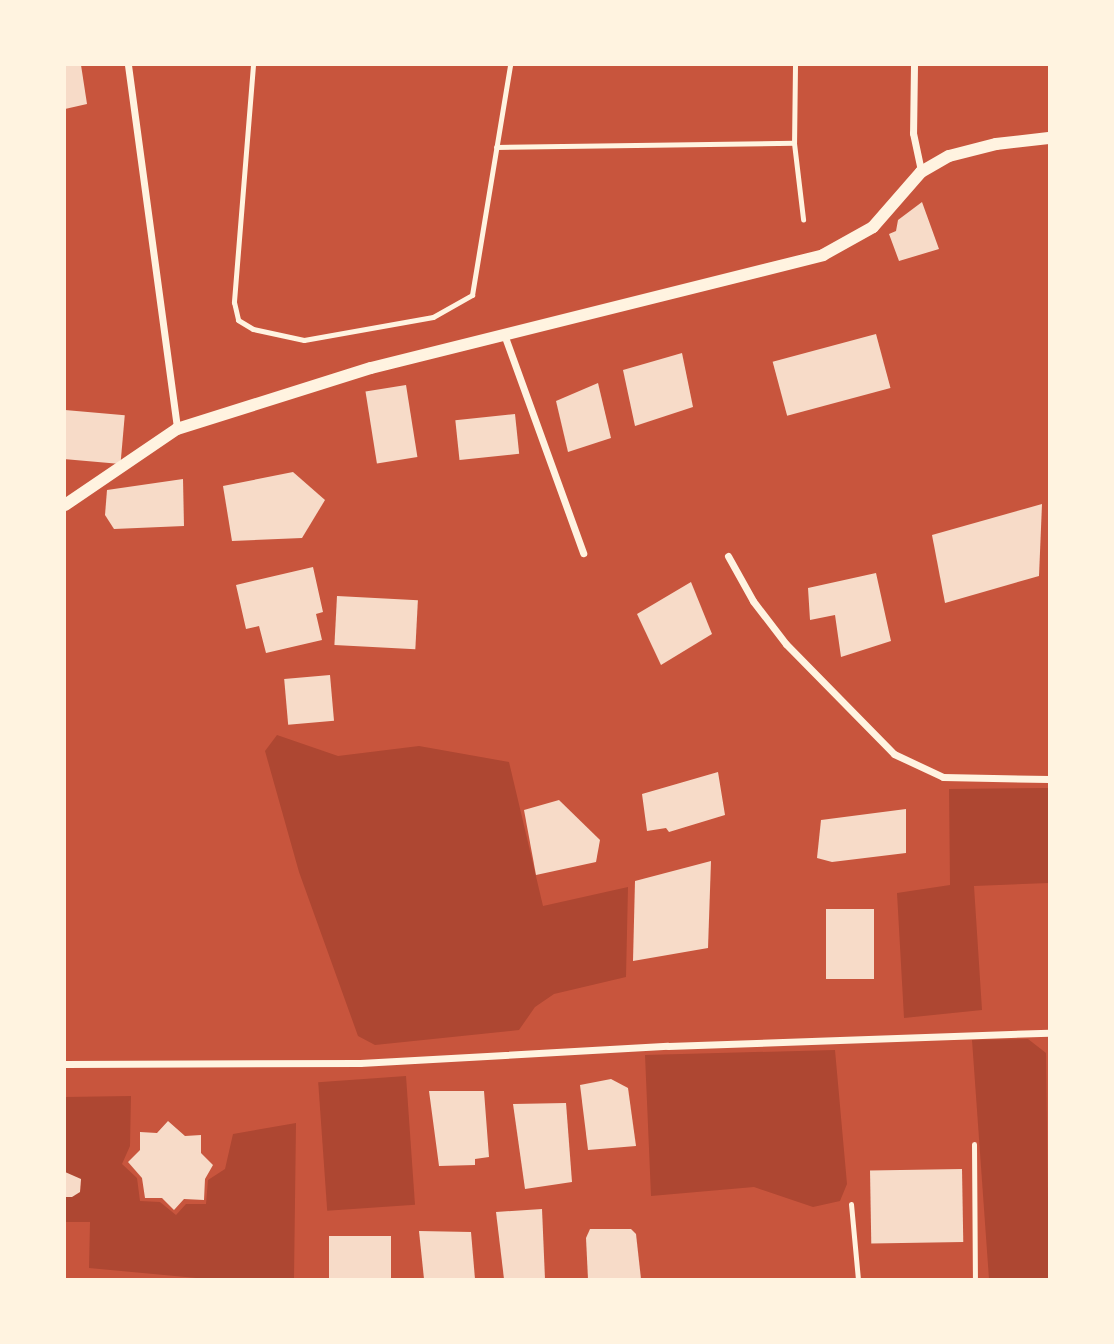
<!DOCTYPE html>
<html>
<head>
<meta charset="utf-8">
<style>
	body { margin:0 }
	#map { position:relative; width:1114px; height:1344px; overflow:hidden; background:#c8553d; font-family:Helvetica,sans-serif }
	div>[style] { position:absolute }
	.green>* { inset:0; background:#ae4732; transform-origin:0 0 }
	.building>* { inset:0; background:#f7dbc8; transform-origin:0 0 }
	.service>* { height:5px; margin:-2.5px; padding:0 2.5px; transform-origin:2.5px; border-radius:2.5px; background:#fff3e0 }
	.minor>* { height:7px; margin:-3.5px; padding:0 3.5px; transform-origin:3.5px; border-radius:3.5px; background:#fff3e0 }
	.tertiary>* { height:12px; margin:-6px; padding:0 6px; transform-origin:6px; border-radius:6px; background:#fff3e0 }
	span { translate:-50% -50%; white-space:nowrap; text-align:center; line-height:1.15; -webkit-text-stroke:5px #fff3e0; paint-order:stroke }
	.frame { position:absolute; inset:0; border:66px solid #fff3e0; pointer-events:none }
</style>
</head>
<body>
<div id="map">
	<div class="green">
		<i style="clip-path:polygon(277px 735px,338px 756px,419px 746px,509px 762px,543px 906px,628px 887px,626px 977px,554px 994px,535px 1007px,519px 1030px,375px 1045px,358px 1036px,299px 872px,265px 751px)"></i>
		<i style="clip-path:polygon(1049px 788px,1049px 883px,974px 886px,982px 1010px,904px 1018px,897px 893px,950px 885px,949px 789px)"></i>
		<i style="clip-path:polygon(1028px 1039px,1046px 1053px,1049px 1279px,989px 1279px,972px 1040px)"></i>
		<i style="clip-path:polygon(835px 1050px,847px 1184px,840px 1201px,813px 1207px,754px 1187px,651px 1196px,645px 1055px)"></i>
		<i style="left:406px;top:1076px;width:129px;height:88px;rotate:86deg"></i>
		<i style="clip-path:polygon(131px 1096px,130px 1146px,122px 1164px,137px 1178px,140px 1201px,160px 1202px,176px 1215px,186px 1204px,206px 1204px,208px 1180px,225px 1169px,233px 1134px,296px 1123px,294px 1279px,207px 1279px,89px 1268px,90px 1222px,65px 1222px,65px 1197px,80px 1192px,81px 1180px,65px 1172px,65px 1097px)"></i>
	</div>
	<div class="building">
		<i style="clip-path:polygon(65px 65px,81px 65px,87px 104px,65px 109px)"></i>
		<i style="clip-path:polygon(922px 202px,939px 249px,899px 261px,889px 234px,896px 231px,898px 220px)"></i>
		<i style="left:876px;top:334px;width:56px;height:107px;rotate:75deg"></i>
		<i style="clip-path:polygon(682px 353px,693px 407px,635px 426px,623px 370px)"></i>
		<i style="clip-path:polygon(598px 383px,611px 438px,568px 452px,556px 401px)"></i>
		<i style="left:406px;top:385px;width:73px;height:41px;rotate:81deg"></i>
		<i style="left:65px;top:410px;width:60px;height:49px;rotate:5deg"></i>
		<i style="left:515px;top:414px;width:40px;height:60px;rotate:84deg"></i>
		<i style="clip-path:polygon(293px 472px,325px 500px,302px 538px,232px 541px,223px 486px)"></i>
		<i style="clip-path:polygon(183px 479px,184px 526px,114px 529px,105px 515px,107px 490px)"></i>
		<i style="clip-path:polygon(1042px 504px,1039px 576px,945px 603px,932px 535px)"></i>
		<i style="clip-path:polygon(313px 567px,323px 612px,316px 614px,322px 640px,266px 653px,259px 626px,246px 629px,236px 585px)"></i>
		<i style="clip-path:polygon(876px 573px,891px 641px,841px 657px,835px 615px,810px 620px,808px 588px)"></i>
		<i style="clip-path:polygon(691px 582px,712px 634px,661px 665px,637px 614px)"></i>
		<i style="left:337px;top:596px;width:81px;height:49px;rotate:3deg"></i>
		<i style="left:330px;top:675px;width:46px;height:46px;rotate:85deg"></i>
		<i style="clip-path:polygon(718px 772px,725px 815px,669px 832px,666px 828px,647px 831px,642px 794px)"></i>
		<i style="clip-path:polygon(559px 800px,600px 840px,596px 862px,536px 875px,524px 810px)"></i>
		<i style="clip-path:polygon(906px 809px,906px 853px,832px 862px,817px 858px,821px 820px)"></i>
		<i style="clip-path:polygon(711px 861px,708px 948px,633px 961px,635px 881px)"></i>
		<i style="left:826px;top:909px;width:48px;height:70px"></i>
		<i style="clip-path:polygon(611px 1079px,628px 1088px,636px 1146px,588px 1150px,580px 1085px)"></i>
		<i style="clip-path:polygon(429px 1091px,484px 1091px,489px 1157px,475px 1159px,475px 1165px,439px 1166px)"></i>
		<i style="clip-path:polygon(566px 1103px,572px 1182px,525px 1189px,513px 1104px)"></i>
		<i style="clip-path:polygon(168px 1121px,185px 1136px,201px 1135px,201px 1153px,213px 1165px,205px 1179px,204px 1200px,184px 1199px,174px 1210px,162px 1198px,145px 1198px,142px 1178px,128px 1162px,140px 1150px,140px 1132px,157px 1133px)"></i>
		<i style="left:962px;top:1169px;width:73px;height:92px;rotate:89deg"></i>
		<i style="clip-path:polygon(65px 1172px,81px 1179px,80px 1192px,72px 1197px,65px 1197px)"></i>
		<i style="clip-path:polygon(542px 1209px,545px 1279px,504px 1279px,496px 1212px)"></i>
		<i style="clip-path:polygon(590px 1229px,631px 1229px,636px 1234px,641px 1279px,588px 1279px,586px 1238px)"></i>
		<i style="clip-path:polygon(419px 1231px,471px 1232px,475px 1279px,424px 1279px)"></i>
		<i style="left:329px;top:1236px;width:62px;height:43px"></i>
	</div>
	<div class="service">
		<i style="left:253px;top:65px;width:238px;rotate:94.6deg"></i>
		<i style="left:234px;top:302px;width:18px;rotate:77deg"></i>
		<i style="left:238px;top:320px;width:17px;rotate:31deg"></i>
		<i style="left:253px;top:329px;width:52px;rotate:12.2deg"></i>
		<i style="left:304px;top:340px;width:131px;rotate:-10.1deg"></i>
		<i style="left:433px;top:317px;width:45px;rotate:-29.4deg"></i>
		<i style="left:472px;top:295px;width:233px;rotate:-80.6deg"></i>
		<i style="left:795px;top:65px;width:78px;rotate:90.7deg"></i>
		<i style="left:794px;top:143px;width:77px;rotate:83.2deg"></i>
		<i style="left:496px;top:147px;width:298px;rotate:-0.8deg"></i>
		<i style="left:974px;top:1144px;width:135px;rotate:89.6deg"></i>
		<i style="left:851px;top:1204px;width:75px;rotate:84.7deg"></i>
	</div>
	<div class="minor">
		<i style="left:128px;top:65px;width:367px;rotate:82.3deg"></i>
		<i style="left:914px;top:65px;width:68px;rotate:90.8deg"></i>
		<i style="left:913px;top:133px;width:40px;rotate:78deg"></i>
		<i style="left:505px;top:337px;width:230px;rotate:70.1deg"></i>
		<i style="left:728px;top:556px;width:51px;rotate:60.9deg"></i>
		<i style="left:753px;top:601px;width:54px;rotate:52.5deg"></i>
		<i style="left:786px;top:644px;width:154px;rotate:45.5deg"></i>
		<i style="left:894px;top:754px;width:54px;rotate:25.1deg"></i>
		<i style="left:943px;top:777px;width:106px;rotate:1.1deg"></i>
		<i style="left:65px;top:1064px;width:295px;rotate:-0.2deg"></i>
		<i style="left:360px;top:1063px;width:308px;rotate:-3.2deg"></i>
		<i style="left:668px;top:1046px;width:381px;rotate:-2deg"></i>
	</div>
	<div class="tertiary">
		<i style="left:65px;top:505px;width:135px;rotate:-34.2deg"></i>
		<i style="left:177px;top:429px;width:203px;rotate:-17.5deg"></i>
		<i style="left:371px;top:368px;width:466px;rotate:-14deg"></i>
		<i style="left:823px;top:255px;width:57px;rotate:-29.2deg"></i>
		<i style="left:873px;top:227px;width:73px;rotate:-48.9deg"></i>
		<i style="left:921px;top:172px;width:32px;rotate:-30deg"></i>
		<i style="left:949px;top:156px;width:49px;rotate:-14.3deg"></i>
		<i style="left:996px;top:144px;width:53px;rotate:-6.5deg"></i>
	</div>
	<div class="frame"></div>
</div>
</body>
</html>
